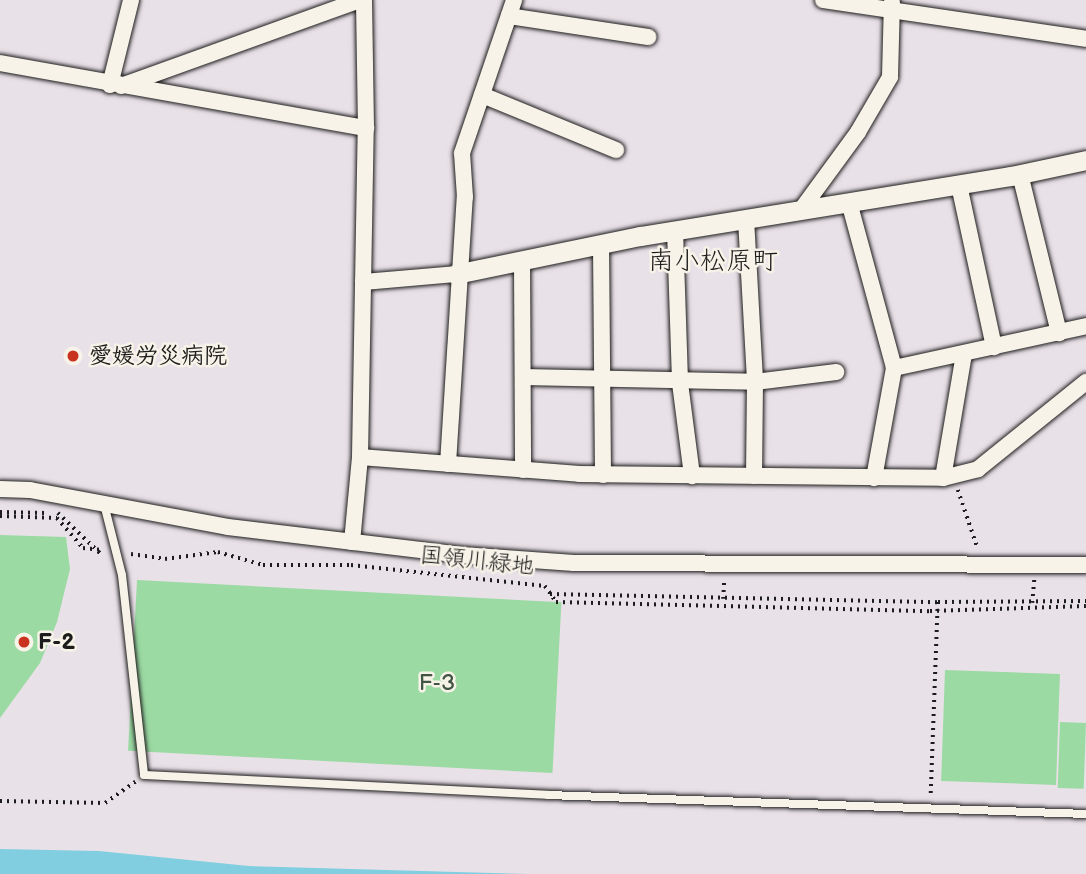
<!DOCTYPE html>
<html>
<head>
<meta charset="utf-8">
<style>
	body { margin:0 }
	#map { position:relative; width:1086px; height:874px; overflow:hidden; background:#e9e1e8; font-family:"Balsamiq Sans","Klee One",sans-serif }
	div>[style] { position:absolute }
	.green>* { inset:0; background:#9bdaa3; transform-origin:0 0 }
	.water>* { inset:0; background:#81cee1 }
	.path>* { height:3.5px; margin-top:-1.75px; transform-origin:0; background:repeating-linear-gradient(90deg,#1c1c1c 0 2px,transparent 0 7px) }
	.roads { filter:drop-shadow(0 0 2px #1c1c1c) drop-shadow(0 0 2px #1c1c1c) }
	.service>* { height:8px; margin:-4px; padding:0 4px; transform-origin:4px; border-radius:4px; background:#f7f3e8 }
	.minor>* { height:16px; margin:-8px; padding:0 8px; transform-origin:8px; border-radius:8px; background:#f7f3e8 }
	.tertiary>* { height:19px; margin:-9.5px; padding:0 9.5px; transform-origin:9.5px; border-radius:9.5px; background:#f7f3e8 }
	.dots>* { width:19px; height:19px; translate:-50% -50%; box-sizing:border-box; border:4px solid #f7f3e8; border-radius:50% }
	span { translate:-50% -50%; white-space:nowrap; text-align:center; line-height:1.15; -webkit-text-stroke:5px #f7f3e8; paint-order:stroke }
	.poi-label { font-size:23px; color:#1c1c1c; font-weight:700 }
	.left { translate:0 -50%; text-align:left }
	.street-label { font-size:23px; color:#1c1c1c }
	.park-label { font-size:23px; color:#425544 }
	.quarter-label { font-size:26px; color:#1c1c1c }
</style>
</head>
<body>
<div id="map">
	<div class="green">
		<i style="clip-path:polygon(0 535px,66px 537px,70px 569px,57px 622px,40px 663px,0 718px)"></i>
		<i style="left:137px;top:580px;width:425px;height:171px;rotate:3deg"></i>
		<i style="left:945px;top:670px;width:115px;height:111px;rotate:2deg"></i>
		<i style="left:1060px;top:722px;width:26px;height:66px;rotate:2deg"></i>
	</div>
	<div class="water">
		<i style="clip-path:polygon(0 849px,99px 851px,249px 866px,528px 874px,0 874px)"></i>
	</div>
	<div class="path">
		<i style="left:958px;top:490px;width:62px;rotate:71.3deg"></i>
		<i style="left:0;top:512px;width:47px;rotate:1.2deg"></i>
		<i style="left:58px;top:513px;width:62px;rotate:43.7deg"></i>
		<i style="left:0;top:516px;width:57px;rotate:2deg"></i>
		<i style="left:57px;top:518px;width:40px;rotate:49deg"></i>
		<i style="left:83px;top:548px;width:19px;rotate:6deg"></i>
		<i style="left:131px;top:554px;width:34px;rotate:8deg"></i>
		<i style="left:165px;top:559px;width:53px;rotate:-7.5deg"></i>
		<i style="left:218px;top:552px;width:47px;rotate:16.1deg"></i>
		<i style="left:263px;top:565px;width:88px"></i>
		<i style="left:351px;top:565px;width:195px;rotate:6.2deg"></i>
		<i style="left:545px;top:586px;width:19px;rotate:55deg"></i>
		<i style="left:556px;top:602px;width:374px;rotate:1.4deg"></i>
		<i style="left:930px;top:611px;width:156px;rotate:-1.8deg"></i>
		<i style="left:550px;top:594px;width:388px;rotate:1.2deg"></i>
		<i style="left:938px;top:602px;width:194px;rotate:92.1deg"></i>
		<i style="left:723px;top:599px;width:18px;rotate:-87deg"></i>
		<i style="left:938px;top:602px;width:148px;rotate:-0.4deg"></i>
		<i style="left:1032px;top:603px;width:23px;rotate:-85deg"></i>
		<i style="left:0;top:801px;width:105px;rotate:1.1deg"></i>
		<i style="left:105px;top:803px;width:37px;rotate:-35deg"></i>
	</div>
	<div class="roads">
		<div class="service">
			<i style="left:104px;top:504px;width:73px;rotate:75.8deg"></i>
			<i style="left:122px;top:575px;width:201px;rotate:83.7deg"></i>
			<i style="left:144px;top:775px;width:404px;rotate:2.8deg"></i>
			<i style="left:548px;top:795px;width:538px;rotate:2.02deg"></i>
		</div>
		<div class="minor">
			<i style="left:823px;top:0;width:266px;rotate:8.4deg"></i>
			<i style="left:509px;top:16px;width:141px;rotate:8.6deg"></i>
			<i style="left:0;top:63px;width:372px;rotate:10.1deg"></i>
			<i style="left:110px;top:85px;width:88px;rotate:-76.1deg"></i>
			<i style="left:121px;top:86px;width:254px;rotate:-19.8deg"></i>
			<i style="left:482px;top:95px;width:145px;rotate:22.3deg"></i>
			<i style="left:1020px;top:174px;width:164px;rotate:76.2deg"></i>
			<i style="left:959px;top:185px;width:166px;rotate:77.8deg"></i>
			<i style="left:849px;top:202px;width:172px;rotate:74.8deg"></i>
			<i style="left:894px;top:368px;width:112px;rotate:100.3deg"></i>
			<i style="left:801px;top:210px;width:97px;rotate:-53.8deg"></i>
			<i style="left:858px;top:132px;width:64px;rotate:-59.8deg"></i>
			<i style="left:890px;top:77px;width:75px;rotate:-88.5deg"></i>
			<i style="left:746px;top:219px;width:163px;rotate:86.8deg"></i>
			<i style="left:755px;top:382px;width:94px;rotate:90.6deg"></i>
			<i style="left:675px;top:230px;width:153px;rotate:88.1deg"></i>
			<i style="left:680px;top:383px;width:94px;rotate:82.6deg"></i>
			<i style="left:601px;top:244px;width:231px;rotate:89.5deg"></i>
			<i style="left:522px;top:261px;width:209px;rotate:89.7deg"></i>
			<i style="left:363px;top:282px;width:93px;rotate:-4.9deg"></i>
			<i style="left:894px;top:368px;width:197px;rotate:-12.3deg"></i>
			<i style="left:523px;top:377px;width:232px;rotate:1.2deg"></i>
			<i style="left:755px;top:382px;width:82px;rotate:-7deg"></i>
			<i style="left:360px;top:457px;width:329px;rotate:-89deg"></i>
			<i style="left:366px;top:128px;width:128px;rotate:-90.9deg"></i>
			<i style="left:448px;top:464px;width:268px;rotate:-86.4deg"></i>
			<i style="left:465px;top:197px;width:44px;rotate:-93.9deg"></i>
			<i style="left:462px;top:153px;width:162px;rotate:-71.2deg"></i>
			<i style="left:943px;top:478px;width:126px;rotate:-80.4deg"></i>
			<i style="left:0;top:489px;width:30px;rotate:2deg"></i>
			<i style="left:30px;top:490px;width:201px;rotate:10.6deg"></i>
			<i style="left:228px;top:527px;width:236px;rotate:6.8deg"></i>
			<i style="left:462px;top:555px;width:112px;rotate:4.1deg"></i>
			<i style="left:574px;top:563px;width:512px;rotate:0.22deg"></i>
			<i style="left:352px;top:542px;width:85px;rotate:-84.6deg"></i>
			<i style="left:360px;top:457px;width:220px;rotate:4.4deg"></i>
			<i style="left:579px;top:474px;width:364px;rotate:0.6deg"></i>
			<i style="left:943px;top:478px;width:36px;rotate:-14deg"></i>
			<i style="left:978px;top:469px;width:139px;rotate:-38.9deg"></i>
		</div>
		<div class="tertiary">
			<i style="left:456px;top:274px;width:188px;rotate:-11.7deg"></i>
			<i style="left:640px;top:236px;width:376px;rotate:-9.2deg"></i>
			<i style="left:1011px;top:176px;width:77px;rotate:-12deg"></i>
		</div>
	</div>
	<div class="dots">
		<i style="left:73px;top:356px;background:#c8321e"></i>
		<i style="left:24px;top:642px;background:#c8321e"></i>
	</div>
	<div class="poi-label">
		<span class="left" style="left:89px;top:356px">愛媛労災病院</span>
		<span class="left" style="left:38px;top:642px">F-2</span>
	</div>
	<div class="street-label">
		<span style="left:477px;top:561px;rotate:6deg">国領川緑地</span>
	</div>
	<div class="park-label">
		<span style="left:437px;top:683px">F-3</span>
	</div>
	<div class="quarter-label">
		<span style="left:713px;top:262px">南小松原町</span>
	</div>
</div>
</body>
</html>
